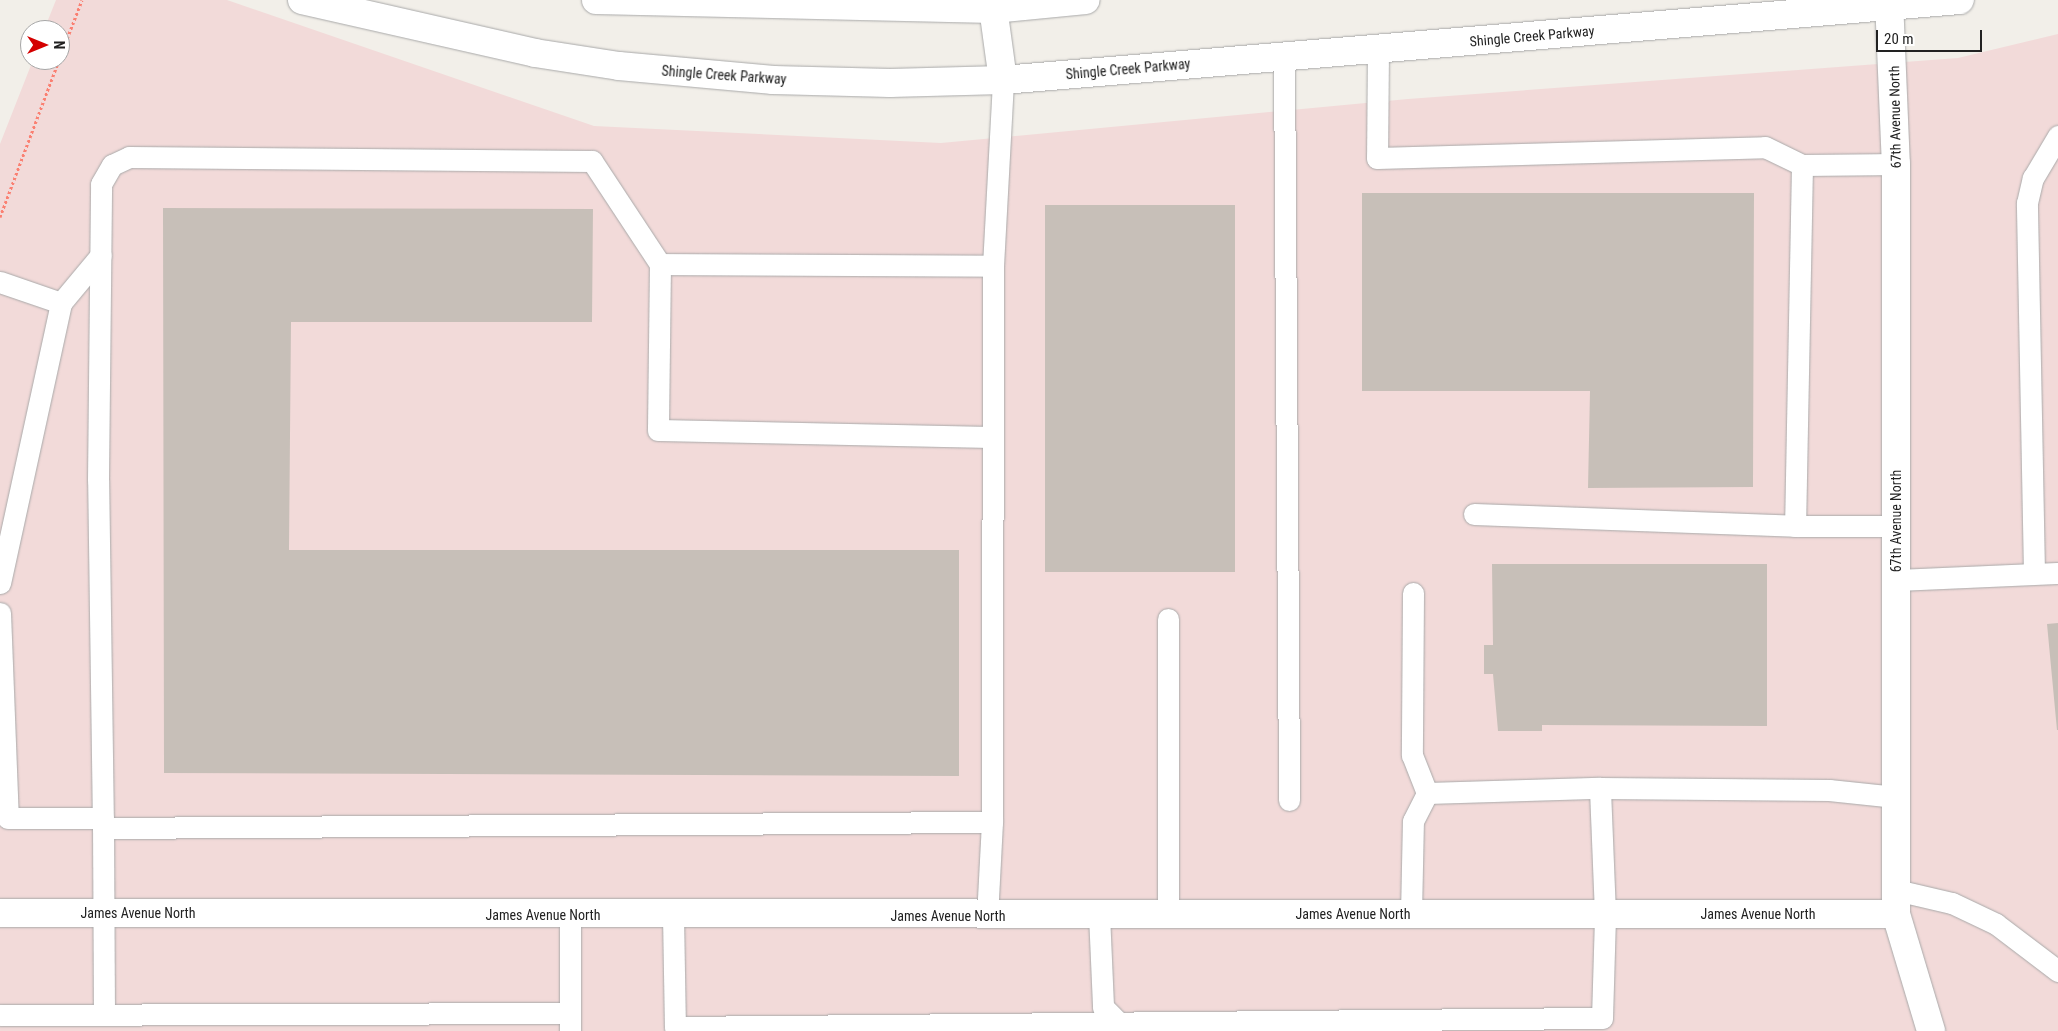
<!DOCTYPE html>
<html>
<head>
<meta charset="utf-8">
<style>
	body { margin:0 }
	#map { position:relative; width:2058px; height:1031px; overflow:hidden; background:#f2efe9; font-family:"Roboto Condensed",sans-serif }
	div>[style] { position:absolute }
	.commercial>* { inset:0; background:#f2dad9 }
	.building>* { inset:0; background:#c7bfb8; transform-origin:0 0 }
	.path>* { height:3px; margin-top:-1.5px; transform-origin:0; background:repeating-linear-gradient(90deg,#fa8072 0 2.5px,transparent 0 5px) }
	.roads { filter:drop-shadow(0 0 1px #a9a9a9) drop-shadow(0 0 1px #a9a9a9) }
	.service>* { height:21px; margin:-10.5px; padding:0 10.5px; transform-origin:10.5px; border-radius:10.5px; background:#fff }
	.minor>* { height:28px; margin:-14px; padding:0 14px; transform-origin:14px; border-radius:14px; background:#fff }
	.tertiary>* { height:28px; margin:-14px; padding:0 14px; transform-origin:14px; border-radius:14px; background:#fff }
	span { translate:-50% -50%; white-space:nowrap; text-align:center; line-height:1.15; -webkit-text-stroke:4.5px #fff; paint-order:stroke }
	.street-label { font-size:14px; color:#222 }
	.north { position:absolute; left:20px; top:20px; width:50px; height:50px; box-sizing:border-box; background:#fff; border:1px solid #a7a7a7; border-radius:50%; rotate:90deg; font-size:14px; font-weight:700; line-height:20px; text-align:center; color:#222 }
	.north::after { content:''; display:block; margin:auto; width:18px; height:22px; background:#d40000; clip-path:polygon(50% 0,100% 100%,50% 72%,0 100%) }
	.scale { position:absolute; left:1876px; top:30px; width:106px; height:22px; box-sizing:border-box; border:2px solid #222; border-top:0; padding-left:6px; font-size:15px; line-height:18px; white-space:nowrap; color:#222; -webkit-text-stroke:4px #fff; paint-order:stroke }
</style>
</head>
<body>
<div id="map">
	<div class="commercial">
		<i style="clip-path:polygon(56px 0,227px 0,594px 126px,941px 143px,1408px 99px,1958px 58px,2058px 34px,2058px 1031px,0 1031px,0 144px,33px 60px,60px 60px,60px 30px,44px 30px)"></i>
	</div>
	<div class="building">
		<i style="clip-path:polygon(1362px 193px,1754px 193px,1753px 487px,1588px 488px,1590px 391px,1362px 391px)"></i>
		<i style="left:1235px;top:205px;width:367px;height:190px;rotate:90deg"></i>
		<i style="clip-path:polygon(163px 208px,593px 209px,592px 322px,291px 322px,289px 550px,959px 550px,959px 776px,164px 773px)"></i>
		<i style="clip-path:polygon(1492px 564px,1767px 564px,1767px 726px,1542px 725px,1542px 731px,1498px 731px,1493px 674px,1484px 674px,1484px 645px,1493px 645px)"></i>
		<i style="clip-path:polygon(2058px 623px,2058px 730px,2057px 730px,2047px 624px)"></i>
	</div>
	<div class="path">
		<i style="left:60px;top:57px;width:61px;rotate:-68.9deg"></i>
		<i style="left:0;top:217px;width:168px;rotate:-69.4deg"></i>
	</div>
	<div class="roads">
		<div class="service">
			<i style="left:1378px;top:49px;width:109px;rotate:90.5deg"></i>
			<i style="left:1377px;top:158px;width:388px;rotate:-1.6deg"></i>
			<i style="left:1765px;top:147px;width:41px;rotate:25.9deg"></i>
			<i style="left:1284px;top:56px;width:744px;rotate:89.61deg"></i>
			<i style="left:1896px;top:164px;width:94px;rotate:179.4deg"></i>
			<i style="left:1802px;top:165px;width:361px;rotate:91.1deg"></i>
			<i style="left:1795px;top:526px;width:101px"></i>
			<i style="left:660px;top:264px;width:166px;rotate:90.7deg"></i>
			<i style="left:658px;top:430px;width:334px;rotate:1.2deg"></i>
			<i style="left:0;top:282px;width:65px;rotate:19deg"></i>
			<i style="left:1474px;top:514px;width:321px;rotate:2.1deg"></i>
			<i style="left:2034px;top:573px;width:370px;rotate:-91.1deg"></i>
			<i style="left:2027px;top:203px;width:26px;rotate:-77deg"></i>
			<i style="left:2033px;top:178px;width:49px;rotate:-59.2deg"></i>
			<i style="left:1896px;top:580px;width:162px;rotate:-2.5deg"></i>
			<i style="left:0;top:583px;width:287px;rotate:-77.7deg"></i>
			<i style="left:61px;top:303px;width:62px;rotate:-50.2deg"></i>
			<i style="left:1413px;top:593px;width:162px;rotate:90.4deg"></i>
			<i style="left:1412px;top:755px;width:41px;rotate:68.5deg"></i>
			<i style="left:0;top:613px;width:205px;rotate:87.8deg"></i>
			<i style="left:8px;top:818px;width:95px"></i>
			<i style="left:1168px;top:619px;width:295px;rotate:90deg"></i>
			<i style="left:992px;top:822px;width:556px;rotate:-89.9deg"></i>
			<i style="left:103px;top:828px;width:348px;rotate:-90.8deg"></i>
			<i style="left:98px;top:480px;width:296px;rotate:-89.4deg"></i>
			<i style="left:101px;top:184px;width:22px;rotate:-60deg"></i>
			<i style="left:112px;top:165px;width:19px;rotate:-25deg"></i>
			<i style="left:129px;top:157px;width:463px;rotate:0.5deg"></i>
			<i style="left:592px;top:161px;width:123px;rotate:56.6deg"></i>
			<i style="left:660px;top:264px;width:333px;rotate:0.3deg"></i>
			<i style="left:993px;top:266px;width:186px;rotate:-86.9deg"></i>
			<i style="left:1896px;top:890px;width:57px;rotate:13.1deg"></i>
			<i style="left:1952px;top:903px;width:49px;rotate:25.5deg"></i>
			<i style="left:1996px;top:924px;width:78px;rotate:37.2deg"></i>
			<i style="left:1099px;top:914px;width:93px;rotate:87.5deg"></i>
			<i style="left:1103px;top:1007px;width:20px;rotate:45deg"></i>
			<i style="left:1117px;top:1021px;width:9px;rotate:84deg"></i>
			<i style="left:1411px;top:914px;width:93px;rotate:-88.8deg"></i>
			<i style="left:1413px;top:821px;width:31px;rotate:-63deg"></i>
			<i style="left:1427px;top:793px;width:173px;rotate:-1.7deg"></i>
			<i style="left:1600px;top:788px;width:229px;rotate:0.5deg"></i>
			<i style="left:1829px;top:790px;width:67px;rotate:6deg"></i>
			<i style="left:673px;top:915px;width:112px;rotate:89deg"></i>
			<i style="left:675px;top:1027px;width:927px;rotate:-0.56deg"></i>
			<i style="left:1602px;top:1018px;width:104px;rotate:-88.3deg"></i>
			<i style="left:1605px;top:914px;width:126px;rotate:-92.3deg"></i>
			<i style="left:0;top:1015px;width:570px;rotate:-0.2deg"></i>
			<i style="left:104px;top:1015px;width:187px;rotate:-90.3deg"></i>
			<i style="left:103px;top:828px;width:889px;rotate:-0.39deg"></i>
			<i style="left:992px;top:822px;width:94px;rotate:93deg"></i>
			<i style="left:570px;top:1031px;width:116px;rotate:-90deg"></i>
		</div>
		<div class="minor">
			<i style="left:992px;top:0;width:81px;rotate:82.2deg"></i>
			<i style="left:1889px;top:0;width:164px;rotate:87.6deg"></i>
			<i style="left:1896px;top:164px;width:750px;rotate:90deg"></i>
			<i style="left:1896px;top:914px;width:122px;rotate:73.3deg"></i>
			<i style="left:0;top:913px;width:1896px;rotate:0.03deg"></i>
		</div>
		<div class="tertiary">
			<i style="left:302px;top:0;width:239px;rotate:12.8deg"></i>
			<i style="left:535px;top:53px;width:85px;rotate:8.8deg"></i>
			<i style="left:619px;top:66px;width:155px;rotate:5.2deg"></i>
			<i style="left:773px;top:80px;width:117px;rotate:1.5deg"></i>
			<i style="left:890px;top:83px;width:113px;rotate:-1.5deg"></i>
			<i style="left:1003px;top:80px;width:960px;rotate:-4.78deg"></i>
			<i style="left:596px;top:0;width:397px;rotate:1.3deg"></i>
			<i style="left:993px;top:9px;width:93px;rotate:-5.5deg"></i>
		</div>
	</div>
	<div class="street-label">
		<span style="left:1532px;top:36px;rotate:-5deg">Shingle Creek Parkway</span>
		<span style="left:1128px;top:69px;rotate:-5deg">Shingle Creek Parkway</span>
		<span style="left:724px;top:75px;rotate:4deg">Shingle Creek Parkway</span>
		<span style="left:1895px;top:117px;rotate:-91deg">67th Avenue North</span>
		<span style="left:1896px;top:521px;rotate:-90deg">67th Avenue North</span>
		<span style="left:138px;top:913px">James Avenue North</span>
		<span style="left:1353px;top:914px">James Avenue North</span>
		<span style="left:1758px;top:914px">James Avenue North</span>
		<span style="left:543px;top:915px">James Avenue North</span>
		<span style="left:948px;top:916px">James Avenue North</span>
	</div>
	<div class="north">N</div>
	<div class="scale">20 m</div>
</div>
</body>
</html>
